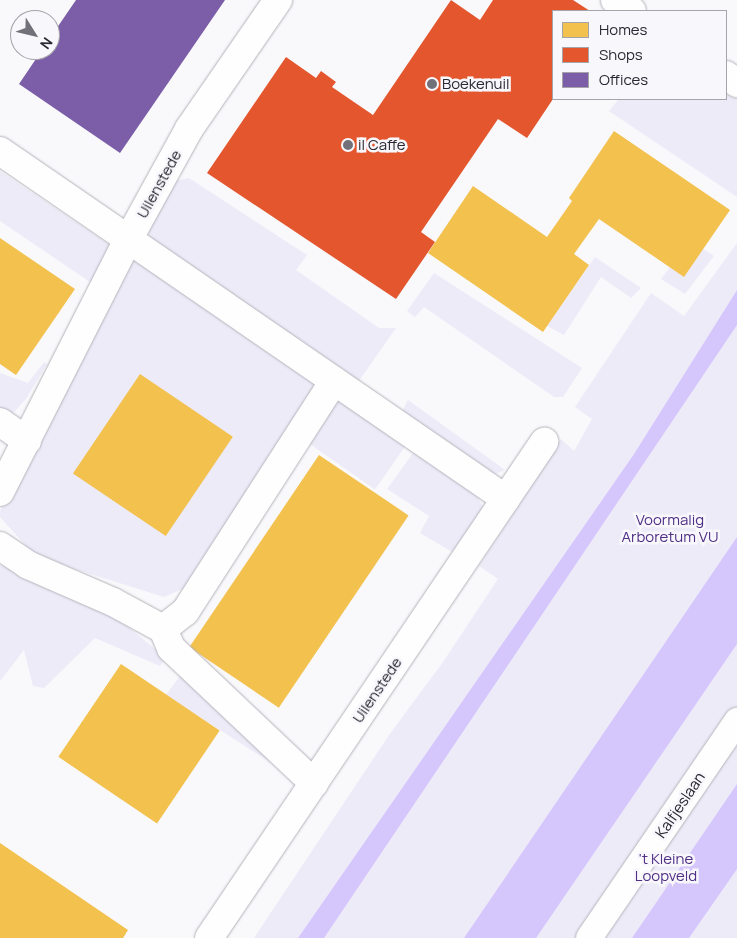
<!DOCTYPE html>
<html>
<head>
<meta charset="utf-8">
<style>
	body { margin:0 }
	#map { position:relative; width:737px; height:938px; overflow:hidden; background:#f9f8fb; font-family:Manrope,sans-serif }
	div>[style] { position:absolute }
	.green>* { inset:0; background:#eeebf9; transform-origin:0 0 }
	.water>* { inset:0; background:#d5c6fc }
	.homes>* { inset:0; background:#f2c14e; transform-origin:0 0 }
	.shops>* { inset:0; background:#e4572e }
	.offices>* { inset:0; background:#7b5ea7 }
	.roads { filter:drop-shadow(0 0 1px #b5b3ba) drop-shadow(0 0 1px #b5b3ba) }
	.pedestrian>* { height:26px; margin:-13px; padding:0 13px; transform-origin:13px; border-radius:13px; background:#fefefe }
	.minor>* { height:28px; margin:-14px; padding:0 14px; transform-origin:14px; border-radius:14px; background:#fefefe }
	.dots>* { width:14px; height:14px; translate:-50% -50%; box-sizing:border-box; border:2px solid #f8f7fc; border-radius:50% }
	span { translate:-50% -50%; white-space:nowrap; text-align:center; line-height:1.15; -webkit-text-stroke:5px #f8f7fc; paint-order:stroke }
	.poi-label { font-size:15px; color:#292731 }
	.left { translate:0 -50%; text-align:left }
	.street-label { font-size:15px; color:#292731 }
	.park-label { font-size:15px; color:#4f2e85 }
	.legend { position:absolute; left:552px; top:10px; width:175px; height:90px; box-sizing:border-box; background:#f8f7fc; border:1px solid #a5a4ab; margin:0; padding:6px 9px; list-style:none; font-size:15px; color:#292731 }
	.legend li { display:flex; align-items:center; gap:10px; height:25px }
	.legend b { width:25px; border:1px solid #a5a4ab }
	.north { position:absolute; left:10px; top:10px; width:50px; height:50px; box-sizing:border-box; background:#f8f7fc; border:1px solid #a5a4ab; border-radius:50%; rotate:126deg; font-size:14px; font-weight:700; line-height:20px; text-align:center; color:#292731 }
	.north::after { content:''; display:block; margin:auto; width:18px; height:22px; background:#727078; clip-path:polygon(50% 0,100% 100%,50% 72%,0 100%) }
</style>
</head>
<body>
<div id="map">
	<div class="green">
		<i style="clip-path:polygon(726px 88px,737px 95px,737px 197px,609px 111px,619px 99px,726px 99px)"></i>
		<i style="clip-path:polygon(0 171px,110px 245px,93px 284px,0 221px)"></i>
		<i style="clip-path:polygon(189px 178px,307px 255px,296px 270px,379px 328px,396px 328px,356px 385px,150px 245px,149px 228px,173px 181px)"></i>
		<i style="clip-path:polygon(737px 243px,737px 290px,634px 454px,298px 938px,254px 938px,389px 735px,443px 662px,498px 579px,479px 566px,561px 439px,574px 451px,592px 419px,575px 407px,651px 293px,684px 316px)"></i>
		<i style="clip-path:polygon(703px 249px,714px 256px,685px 294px,661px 279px,670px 267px)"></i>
		<i style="clip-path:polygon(135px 257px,313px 375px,314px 392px,185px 588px,164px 597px,36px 557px,0 517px,0 511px)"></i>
		<i style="clip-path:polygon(595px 257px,641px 288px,631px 298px,601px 277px,564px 335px,547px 326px)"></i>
		<i style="clip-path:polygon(434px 273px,582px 368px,563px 397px,554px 397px,424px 307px,415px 317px,407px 311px)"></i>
		<i style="clip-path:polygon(737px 312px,737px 542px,468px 938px,320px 938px)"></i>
		<i style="clip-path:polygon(44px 362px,47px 364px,26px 399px,13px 413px,0 413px,0 373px,28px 383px)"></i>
		<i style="left:341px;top:395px;width:82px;height:58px;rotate:35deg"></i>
		<i style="clip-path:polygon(408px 400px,433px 418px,505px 470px,490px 476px,400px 415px)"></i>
		<i style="clip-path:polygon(416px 449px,472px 487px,483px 507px,454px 553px,420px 533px,429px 516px,387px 489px)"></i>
		<i style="clip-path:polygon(0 565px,45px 580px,104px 607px,166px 658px,160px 666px,95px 638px,44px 688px,33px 686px,24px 650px,0 681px)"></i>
		<i style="clip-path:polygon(737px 635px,737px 938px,531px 938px)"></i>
		<i style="clip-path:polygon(182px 673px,275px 754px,268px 761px,166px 695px)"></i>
	</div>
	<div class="water">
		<i style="clip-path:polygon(737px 290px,737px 325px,324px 938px,298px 938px,634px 454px)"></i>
		<i style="clip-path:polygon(737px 537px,737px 644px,536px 938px,464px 938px)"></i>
		<i style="clip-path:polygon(737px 784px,737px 869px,689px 938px,632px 938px)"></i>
	</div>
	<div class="homes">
		<i style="clip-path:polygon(614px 131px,730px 210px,684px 277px,599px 219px,574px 254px,589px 265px,543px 332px,428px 253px,473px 186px,547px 237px,572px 201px,569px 198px)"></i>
		<i style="clip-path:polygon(0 238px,75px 289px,16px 375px,0 364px)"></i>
		<i style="left:140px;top:374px;width:112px;height:120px;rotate:34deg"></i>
		<i style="left:319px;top:455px;width:108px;height:232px;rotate:34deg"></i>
		<i style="left:121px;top:664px;width:119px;height:112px;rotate:34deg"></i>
		<i style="clip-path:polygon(0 843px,128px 930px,123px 938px,0 938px)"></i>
	</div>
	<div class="shops">
		<i style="clip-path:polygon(451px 0,480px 20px,493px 0,573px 0,590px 11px,553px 11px,553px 99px,527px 138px,498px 119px,421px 232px,435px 242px,396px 299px,207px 173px,286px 57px,316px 78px,321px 71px,336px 82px,332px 87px,373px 115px)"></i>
	</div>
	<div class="offices">
		<i style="clip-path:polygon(76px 0,225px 0,120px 153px,19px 84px,42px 50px,50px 50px,50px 38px)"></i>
	</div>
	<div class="roads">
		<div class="pedestrian">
			<i style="left:589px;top:938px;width:263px;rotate:-55.7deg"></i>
		</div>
		<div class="minor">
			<i style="left:615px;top:0;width:20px;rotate:33deg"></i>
			<i style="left:726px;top:75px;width:14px;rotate:36deg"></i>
			<i style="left:0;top:151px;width:614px;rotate:34.52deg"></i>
			<i style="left:0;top:422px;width:33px;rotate:35deg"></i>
			<i style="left:0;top:492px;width:283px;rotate:-63.1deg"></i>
			<i style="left:128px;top:240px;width:127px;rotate:-61.2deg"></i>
			<i style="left:189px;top:129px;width:157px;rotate:-55.4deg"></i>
			<i style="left:0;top:546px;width:34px;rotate:34deg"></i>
			<i style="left:28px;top:565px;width:93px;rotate:23.5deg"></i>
			<i style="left:113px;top:602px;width:57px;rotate:28.4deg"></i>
			<i style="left:163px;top:629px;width:21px;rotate:67deg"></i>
			<i style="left:171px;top:648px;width:197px;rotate:43.4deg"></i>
			<i style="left:163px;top:629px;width:28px;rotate:-38deg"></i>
			<i style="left:185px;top:612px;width:275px;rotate:-57.2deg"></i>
			<i style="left:209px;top:938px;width:599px;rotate:-55.96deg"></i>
		</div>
	</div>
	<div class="dots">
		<i style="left:432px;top:84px;background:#727078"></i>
		<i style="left:348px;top:145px;background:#727078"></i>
	</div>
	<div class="poi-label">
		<span class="left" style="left:442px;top:84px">Boekenuil</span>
		<span class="left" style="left:358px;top:145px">il Caffe</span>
	</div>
	<div class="street-label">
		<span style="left:159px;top:184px;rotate:-61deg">Uilenstede</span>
		<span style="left:377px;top:690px;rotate:-56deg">Uilenstede</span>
		<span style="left:680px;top:805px;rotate:-56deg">Kalfjeslaan</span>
	</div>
	<div class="park-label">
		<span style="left:670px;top:528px">Voormalig<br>Arboretum VU</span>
		<span style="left:666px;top:867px">'t Kleine<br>Loopveld</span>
	</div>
	<ul class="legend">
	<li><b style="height:14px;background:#f2c14e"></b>Homes</li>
	<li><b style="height:14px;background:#e4572e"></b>Shops</li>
	<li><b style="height:14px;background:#7b5ea7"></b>Offices</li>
	</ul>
	<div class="north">N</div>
</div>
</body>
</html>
